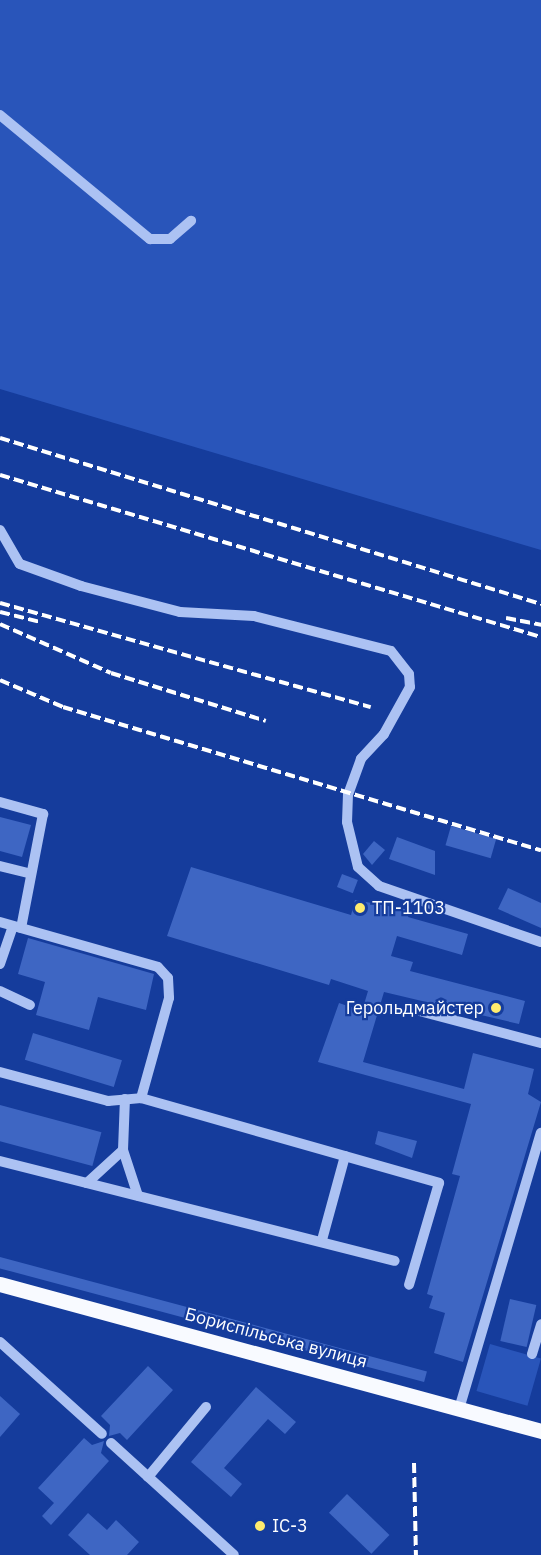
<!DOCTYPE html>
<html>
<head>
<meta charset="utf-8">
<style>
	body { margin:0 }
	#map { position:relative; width:541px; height:1555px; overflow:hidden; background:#153c9c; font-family:"IBM Plex Sans",sans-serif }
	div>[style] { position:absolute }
	.green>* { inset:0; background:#2955ba; transform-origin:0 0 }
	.building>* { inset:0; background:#3e66c3; transform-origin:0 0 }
	.minor>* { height:10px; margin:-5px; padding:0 5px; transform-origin:5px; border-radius:5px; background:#acc2f3 }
	.major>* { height:15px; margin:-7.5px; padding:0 7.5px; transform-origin:7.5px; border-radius:7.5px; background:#f8faff }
	.rail>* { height:4px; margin-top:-2px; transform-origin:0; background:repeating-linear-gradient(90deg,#fff 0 10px,transparent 0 14.5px) }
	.dots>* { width:16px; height:16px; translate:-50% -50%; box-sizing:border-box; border:3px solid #153c9c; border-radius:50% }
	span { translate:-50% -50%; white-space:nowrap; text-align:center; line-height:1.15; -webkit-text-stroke:4.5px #153c9c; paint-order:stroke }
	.poi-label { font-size:18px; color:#fff }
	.left { translate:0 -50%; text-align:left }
	.right { translate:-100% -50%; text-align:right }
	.street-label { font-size:18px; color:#fff }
</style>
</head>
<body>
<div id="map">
	<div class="green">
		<i style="clip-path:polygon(0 0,541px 0,541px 550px,0 389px)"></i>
		<i style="left:490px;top:1344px;width:53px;height:49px;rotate:16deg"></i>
	</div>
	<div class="building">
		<i style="clip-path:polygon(0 817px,31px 825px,22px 857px,0 851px)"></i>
		<i style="left:451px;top:826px;width:47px;height:20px;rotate:16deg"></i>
		<i style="clip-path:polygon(397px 837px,435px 851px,435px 875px,389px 859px)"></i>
		<i style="clip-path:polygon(374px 841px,385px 850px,372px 865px,363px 854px)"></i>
		<i style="clip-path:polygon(191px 867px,351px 915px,355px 900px,410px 910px,408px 917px,468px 934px,462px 955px,397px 936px,391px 956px,413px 962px,410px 971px,525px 1001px,519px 1024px,384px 992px,363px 1062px,464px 1089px,473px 1053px,534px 1069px,528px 1094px,541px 1102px,463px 1362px,434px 1353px,445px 1313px,429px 1308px,433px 1296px,427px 1294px,460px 1176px,452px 1174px,471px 1104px,318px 1062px,339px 1003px,362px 1011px,368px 991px,331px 979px,329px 985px,167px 936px)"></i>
		<i style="left:342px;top:874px;width:17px;height:14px;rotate:21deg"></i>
		<i style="clip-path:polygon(508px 888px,541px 903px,541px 928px,498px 909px)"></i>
		<i style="clip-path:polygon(28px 938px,154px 974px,146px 1010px,98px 997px,89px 1030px,36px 1015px,45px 982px,18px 974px)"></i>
		<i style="left:33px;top:1033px;width:93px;height:28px;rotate:17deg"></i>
		<i style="left:0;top:1105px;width:105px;height:35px;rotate:15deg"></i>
		<i style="clip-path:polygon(378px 1131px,417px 1141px,412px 1158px,375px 1144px)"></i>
		<i style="left:0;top:1257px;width:442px;height:11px;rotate:15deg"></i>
		<i style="left:510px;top:1299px;width:27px;height:43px;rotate:13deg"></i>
		<i style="clip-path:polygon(148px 1366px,173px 1390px,127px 1440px,120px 1433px,109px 1436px,110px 1425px,101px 1416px)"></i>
		<i style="clip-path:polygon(256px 1387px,296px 1422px,285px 1434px,268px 1419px,224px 1468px,242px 1484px,231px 1497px,191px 1462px)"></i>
		<i style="clip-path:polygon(0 1396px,20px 1414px,0 1437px)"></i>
		<i style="clip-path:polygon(84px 1438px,92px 1445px,104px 1441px,101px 1453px,109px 1461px,51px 1525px,42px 1516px,54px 1503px,38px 1488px)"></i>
		<i style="left:347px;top:1494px;width:59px;height:26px;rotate:44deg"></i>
		<i style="clip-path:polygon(88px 1513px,107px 1530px,116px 1520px,139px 1542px,127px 1555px,90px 1555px,68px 1535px)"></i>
	</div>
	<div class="minor">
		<i style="left:0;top:115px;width:195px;rotate:39.6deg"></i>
		<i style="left:150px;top:239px;width:20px"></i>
		<i style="left:170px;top:239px;width:28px;rotate:-41deg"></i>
		<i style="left:0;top:530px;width:39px;rotate:60deg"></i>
		<i style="left:20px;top:564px;width:65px;rotate:19.8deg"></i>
		<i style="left:81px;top:586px;width:102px;rotate:14.7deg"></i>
		<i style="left:180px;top:612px;width:74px;rotate:3.1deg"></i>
		<i style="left:254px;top:616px;width:141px;rotate:14.3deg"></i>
		<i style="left:391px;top:651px;width:29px;rotate:52deg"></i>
		<i style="left:409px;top:674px;width:13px;rotate:86deg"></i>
		<i style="left:410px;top:687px;width:54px;rotate:119deg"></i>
		<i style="left:384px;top:734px;width:34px;rotate:133deg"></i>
		<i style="left:361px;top:759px;width:37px;rotate:110deg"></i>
		<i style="left:348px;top:794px;width:28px;rotate:92deg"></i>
		<i style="left:347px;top:822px;width:46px;rotate:76.3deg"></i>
		<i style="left:358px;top:867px;width:28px;rotate:42deg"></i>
		<i style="left:379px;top:886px;width:171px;rotate:19.1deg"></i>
		<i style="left:0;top:802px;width:45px;rotate:15.6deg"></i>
		<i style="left:43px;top:814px;width:116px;rotate:100.9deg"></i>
		<i style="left:0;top:866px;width:32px;rotate:14deg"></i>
		<i style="left:0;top:922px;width:164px;rotate:15.9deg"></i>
		<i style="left:158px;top:967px;width:15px;rotate:48deg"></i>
		<i style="left:168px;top:978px;width:20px;rotate:87deg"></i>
		<i style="left:169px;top:998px;width:104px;rotate:105.6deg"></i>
		<i style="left:0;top:964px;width:40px;rotate:-71.1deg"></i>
		<i style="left:0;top:991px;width:33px;rotate:25deg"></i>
		<i style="left:412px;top:1009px;width:133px;rotate:14.8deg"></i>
		<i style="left:0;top:1072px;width:112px;rotate:15deg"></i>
		<i style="left:108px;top:1101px;width:33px;rotate:-5deg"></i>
		<i style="left:141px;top:1098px;width:310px;rotate:15.9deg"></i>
		<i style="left:439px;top:1183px;width:106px;rotate:106.4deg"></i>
		<i style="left:123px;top:1150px;width:48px;rotate:71.9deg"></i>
		<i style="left:0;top:1161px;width:407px;rotate:14.2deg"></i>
		<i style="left:87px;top:1183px;width:49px;rotate:-42.5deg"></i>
		<i style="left:123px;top:1150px;width:51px;rotate:-87.8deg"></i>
		<i style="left:322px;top:1240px;width:87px;rotate:-74.7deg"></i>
		<i style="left:0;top:1342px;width:137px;rotate:42deg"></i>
		<i style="left:532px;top:1354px;width:31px;rotate:-73deg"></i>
		<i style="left:459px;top:1409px;width:288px;rotate:-73.5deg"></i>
		<i style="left:111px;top:1443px;width:166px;rotate:42.3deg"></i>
		<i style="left:148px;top:1477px;width:91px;rotate:-50.4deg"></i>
	</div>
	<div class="major">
		<i style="left:0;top:1284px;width:561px;rotate:15.2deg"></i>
	</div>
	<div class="rail">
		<i style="left:0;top:438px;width:566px;rotate:17.06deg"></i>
		<i style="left:0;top:475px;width:565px;rotate:16.67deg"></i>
		<i style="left:0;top:603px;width:385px;rotate:15.7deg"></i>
		<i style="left:0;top:612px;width:41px;rotate:14deg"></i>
		<i style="left:506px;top:618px;width:36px;rotate:11deg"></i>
		<i style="left:0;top:624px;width:121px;rotate:23.8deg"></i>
		<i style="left:111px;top:673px;width:162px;rotate:17.2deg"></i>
		<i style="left:0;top:680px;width:69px;rotate:23.2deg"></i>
		<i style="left:63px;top:707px;width:499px;rotate:16.7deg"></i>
		<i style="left:414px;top:1463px;width:92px;rotate:88.8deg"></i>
	</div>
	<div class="dots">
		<i style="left:360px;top:908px;background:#ffeb6e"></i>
		<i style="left:496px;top:1008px;background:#ffeb6e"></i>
		<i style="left:260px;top:1526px;background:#ffeb6e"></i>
	</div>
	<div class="poi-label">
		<span class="left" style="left:372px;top:908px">ТП-1103</span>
		<span class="right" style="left:484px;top:1008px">Герольдмайстер</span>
		<span class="left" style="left:272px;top:1526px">ІС-3</span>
	</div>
	<div class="street-label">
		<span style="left:276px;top:1338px;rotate:15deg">Бориспільська вулиця</span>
	</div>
</div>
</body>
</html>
